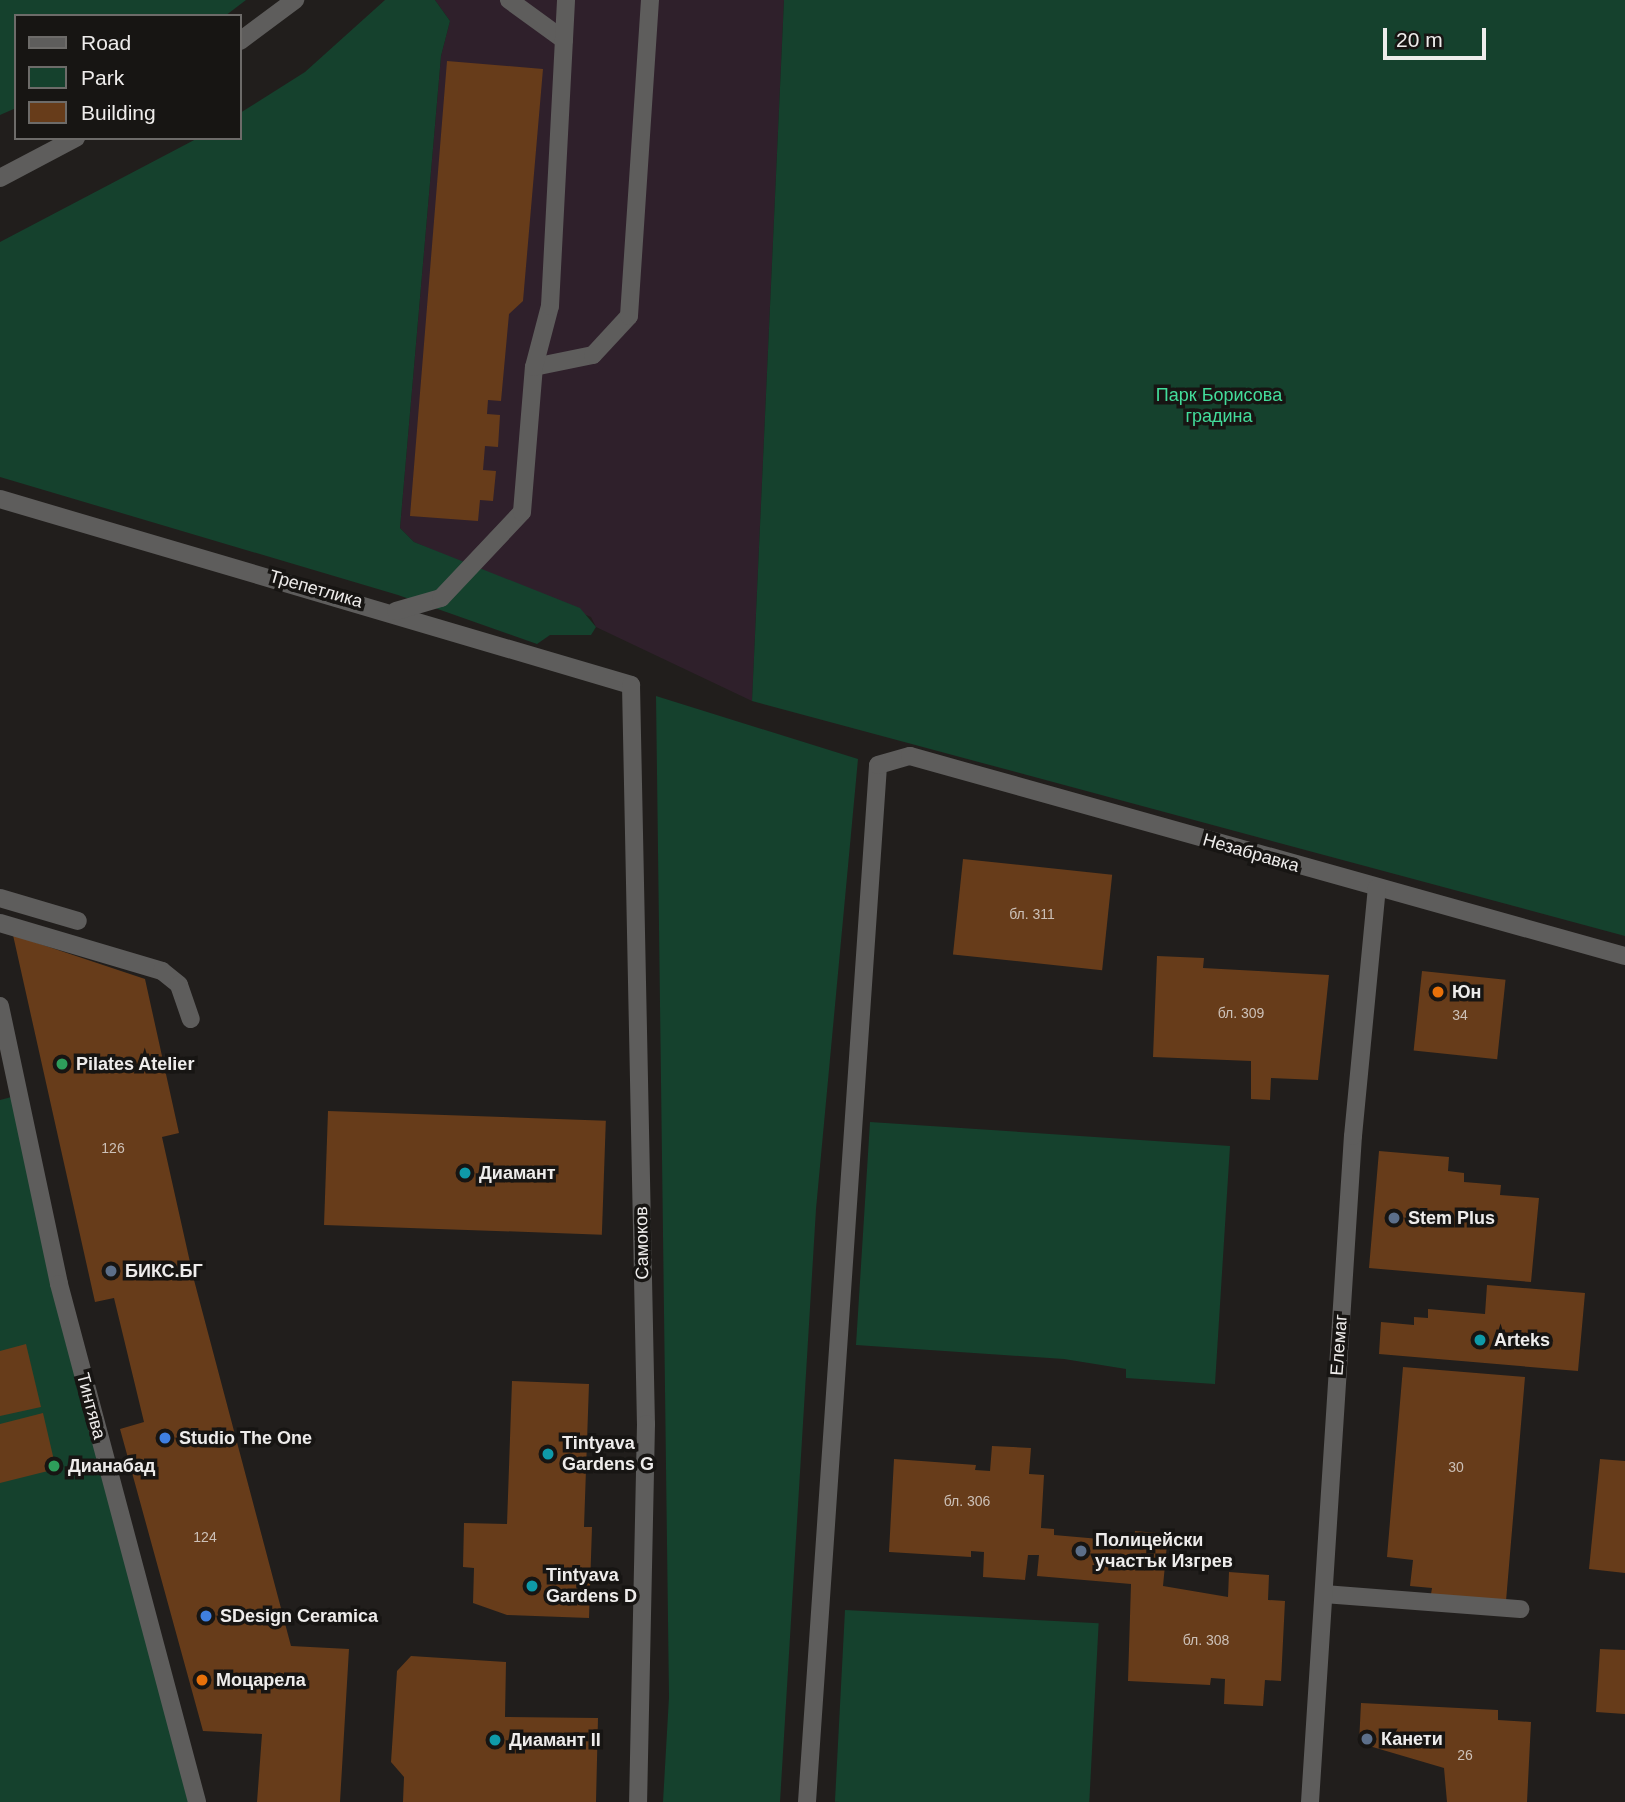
<!DOCTYPE html>
<html>
<head>
<meta charset="utf-8">
<style>
	body { margin:0 }
	#map { position:relative; width:1625px; height:1802px; overflow:hidden; background:#211e1c; font-family:Arial,sans-serif }
	div>[style] { position:absolute }
	.commercial>* { inset:0; background:#2f202b }
	.green>* { inset:0; background:#15412d; transform-origin:0 0 }
	.building>* { inset:0; background:#673c1a; transform-origin:0 0 }
	.minor>* { height:18px; margin:-9px; padding:0 9px; transform-origin:9px; border-radius:9px; background:#5e5d5c }
	.dots>* { width:19px; height:19px; translate:-50% -50%; box-sizing:border-box; border:4px solid #171513; border-radius:50% }
	span { translate:-50% -50%; white-space:nowrap; text-align:center; line-height:1.15; -webkit-text-stroke:7px #171513; paint-order:stroke }
	.number-label { font-size:14px; color:#ccc0b7 }
	.number-label span { -webkit-text-stroke-width:0 }
	.park-label { font-size:18px; color:#43dd9b }
	.street-label { font-size:18px; color:#eeeceb }
	.poi-label { font-size:18px; color:#eeeceb; font-weight:700 }
	.left { translate:0 -50%; text-align:left }
	.legend { position:absolute; left:14px; top:14px; width:228px; height:126px; box-sizing:border-box; background:#171513; border:2px solid #6d6b69; margin:0; padding:9px 12px; list-style:none; font-size:21px; color:#eeeceb }
	.legend li { display:flex; align-items:center; gap:14px; height:35px }
	.legend b { width:35px; border:2px solid #6d6b69 }
	.scale { position:absolute; left:1383px; top:28px; width:103px; height:32px; box-sizing:border-box; border:4px solid #eeeceb; border-top:0; padding-left:9px; font-size:21px; line-height:24px; white-space:nowrap; color:#eeeceb; -webkit-text-stroke:5px #171513; paint-order:stroke }
</style>
</head>
<body>
<div id="map">
	<div class="commercial">
		<i style="clip-path:polygon(435px 0,784px 0,752px 701px,596px 627px,591px 617px,414px 542px,400px 528px,441px 56px,450px 21px)"></i>
	</div>
	<div class="green">
		<i style="clip-path:polygon(0 0,246px 0,225px 16px,16px 16px,16px 108px,0 115px)"></i>
		<i style="clip-path:polygon(385px 0,435px 0,450px 21px,441px 56px,400px 528px,414px 542px,580px 608px,596px 627px,591px 635px,550px 635px,537px 644px,398px 595px,0 477px,0 242px,198px 138px,240px 138px,240px 113px,305px 72px)"></i>
		<i style="clip-path:polygon(784px 0,1625px 0,1625px 936px,752px 701px)"></i>
		<i style="clip-path:polygon(656px 696px,858px 759px,816px 1209px,780px 1802px,663px 1802px,669px 1697px)"></i>
		<i style="clip-path:polygon(19px 1095px,197px 1802px,0 1802px,0 1100px)"></i>
		<i style="clip-path:polygon(870px 1122px,1230px 1146px,1215px 1384px,1126px 1378px,1126px 1369px,1064px 1359px,856px 1345px)"></i>
		<i style="left:845px;top:1610px;width:254px;height:192px;rotate:3deg"></i>
	</div>
	<div class="building">
		<i style="clip-path:polygon(447px 61px,543px 69px,523px 301px,509px 314px,501px 401px,488px 400px,487px 414px,500px 415px,498px 447px,485px 446px,483px 470px,496px 471px,493px 501px,480px 500px,478px 521px,410px 516px)"></i>
		<i style="left:963px;top:859px;width:150px;height:96px;rotate:6deg"></i>
		<i style="clip-path:polygon(13px 935px,145px 979px,179px 1133px,162px 1137px,194px 1280px,291px 1646px,349px 1649px,340px 1802px,257px 1802px,262px 1734px,203px 1731px,120px 1429px,144px 1422px,114px 1298px,95px 1302px)"></i>
		<i style="clip-path:polygon(1157px 956px,1204px 958px,1203px 968px,1329px 975px,1318px 1080px,1271px 1078px,1270px 1100px,1251px 1099px,1251px 1061px,1153px 1057px)"></i>
		<i style="left:1422px;top:971px;width:84px;height:80px;rotate:6deg"></i>
		<i style="left:328px;top:1111px;width:278px;height:114px;rotate:2deg"></i>
		<i style="clip-path:polygon(1379px 1151px,1449px 1157px,1448px 1171px,1464px 1173px,1464px 1182px,1501px 1185px,1500px 1195px,1539px 1198px,1531px 1282px,1369px 1268px)"></i>
		<i style="clip-path:polygon(1487px 1285px,1585px 1293px,1578px 1371px,1379px 1354px,1381px 1322px,1414px 1325px,1414px 1317px,1428px 1318px,1428px 1309px,1485px 1314px)"></i>
		<i style="clip-path:polygon(26px 1344px,41px 1407px,0 1416px,0 1351px)"></i>
		<i style="clip-path:polygon(1403px 1367px,1525px 1377px,1506px 1601px,1431px 1594px,1432px 1588px,1410px 1586px,1413px 1560px,1387px 1557px)"></i>
		<i style="clip-path:polygon(512px 1381px,589px 1384px,584px 1527px,592px 1527px,589px 1618px,507px 1615px,473px 1603px,474px 1568px,463px 1567px,464px 1523px,507px 1524px)"></i>
		<i style="clip-path:polygon(43px 1413px,56px 1469px,0 1483px,0 1424px)"></i>
		<i style="clip-path:polygon(992px 1446px,1031px 1448px,1029px 1474px,1044px 1475px,1041px 1528px,1054px 1529px,1054px 1535px,1134px 1542px,1135px 1531px,1168px 1534px,1163px 1586px,1228px 1597px,1229px 1572px,1269px 1575px,1268px 1600px,1285px 1601px,1281px 1681px,1265px 1680px,1263px 1706px,1224px 1704px,1225px 1679px,1211px 1678px,1210px 1685px,1128px 1681px,1131px 1584px,1037px 1576px,1039px 1555px,1028px 1555px,1025px 1580px,983px 1577px,984px 1552px,971px 1551px,971px 1557px,889px 1552px,894px 1459px,976px 1465px,975px 1470px,990px 1471px)"></i>
		<i style="clip-path:polygon(1600px 1459px,1625px 1461px,1625px 1573px,1589px 1569px)"></i>
		<i style="clip-path:polygon(1600px 1649px,1625px 1650px,1625px 1714px,1596px 1712px)"></i>
		<i style="clip-path:polygon(411px 1656px,506px 1662px,505px 1717px,598px 1718px,596px 1802px,403px 1802px,404px 1777px,391px 1762px,397px 1671px)"></i>
		<i style="clip-path:polygon(1361px 1703px,1498px 1710px,1498px 1720px,1531px 1722px,1527px 1802px,1447px 1802px,1444px 1768px,1359px 1743px)"></i>
	</div>
	<div class="minor">
		<i style="left:509px;top:0;width:68px;rotate:36deg"></i>
		<i style="left:240px;top:41px;width:69px;rotate:-36.7deg"></i>
		<i style="left:0;top:178px;width:86px;rotate:-27.8deg"></i>
		<i style="left:534px;top:367px;width:60px;rotate:-11.5deg"></i>
		<i style="left:593px;top:355px;width:53px;rotate:-47.3deg"></i>
		<i style="left:629px;top:316px;width:317px;rotate:-86.2deg"></i>
		<i style="left:0;top:499px;width:658px;rotate:16.42deg"></i>
		<i style="left:631px;top:685px;width:739px;rotate:88.84deg"></i>
		<i style="left:646px;top:1424px;width:378px;rotate:91.2deg"></i>
		<i style="left:396px;top:611px;width:47px;rotate:-16.1deg"></i>
		<i style="left:441px;top:598px;width:118px;rotate:-46.7deg"></i>
		<i style="left:522px;top:512px;width:145px;rotate:-85.3deg"></i>
		<i style="left:534px;top:367px;width:63px;rotate:-75.3deg"></i>
		<i style="left:550px;top:306px;width:306px;rotate:-87deg"></i>
		<i style="left:0;top:898px;width:81px;rotate:16.4deg"></i>
		<i style="left:0;top:923px;width:169px;rotate:16.5deg"></i>
		<i style="left:162px;top:971px;width:22px;rotate:39deg"></i>
		<i style="left:179px;top:985px;width:36px;rotate:71deg"></i>
		<i style="left:0;top:1006px;width:284px;rotate:78deg"></i>
		<i style="left:59px;top:1284px;width:536px;rotate:75.08deg"></i>
		<i style="left:1324px;top:1594px;width:197px;rotate:4.4deg"></i>
		<i style="left:807px;top:1802px;width:1039px;rotate:-86.08deg"></i>
		<i style="left:878px;top:765px;width:33px;rotate:-16deg"></i>
		<i style="left:910px;top:756px;width:742px;rotate:15.63deg"></i>
		<i style="left:1310px;top:1802px;width:667px;rotate:-86.31deg"></i>
		<i style="left:1353px;top:1136px;width:249px;rotate:-84.5deg"></i>
	</div>
	<div class="dots">
		<i style="left:1438px;top:992px;background:#e8710a"></i>
		<i style="left:62px;top:1064px;background:#2e9e5b"></i>
		<i style="left:465px;top:1173px;background:#0f9aa8"></i>
		<i style="left:1394px;top:1218px;background:#5c6f8a"></i>
		<i style="left:111px;top:1271px;background:#5c6f8a"></i>
		<i style="left:1480px;top:1340px;background:#0f9aa8"></i>
		<i style="left:165px;top:1438px;background:#3f7fe0"></i>
		<i style="left:548px;top:1454px;background:#0f9aa8"></i>
		<i style="left:54px;top:1466px;background:#2e9e5b"></i>
		<i style="left:1081px;top:1551px;background:#5c6f8a"></i>
		<i style="left:532px;top:1586px;background:#0f9aa8"></i>
		<i style="left:206px;top:1616px;background:#3f7fe0"></i>
		<i style="left:202px;top:1680px;background:#e8710a"></i>
		<i style="left:1367px;top:1739px;background:#5c6f8a"></i>
		<i style="left:495px;top:1740px;background:#0f9aa8"></i>
	</div>
	<div class="number-label">
		<span style="left:1032px;top:914px">бл. 311</span>
		<span style="left:1241px;top:1013px">бл. 309</span>
		<span style="left:1460px;top:1015px">34</span>
		<span style="left:113px;top:1148px">126</span>
		<span style="left:1456px;top:1467px">30</span>
		<span style="left:967px;top:1501px">бл. 306</span>
		<span style="left:205px;top:1537px">124</span>
		<span style="left:1206px;top:1640px">бл. 308</span>
		<span style="left:1465px;top:1755px">26</span>
	</div>
	<div class="park-label">
		<span style="left:1219px;top:406px">Парк Борисова<br>градина</span>
	</div>
	<div class="street-label">
		<span style="left:316px;top:589px;rotate:16deg">Трепетлика</span>
		<span style="left:1251px;top:853px;rotate:16deg">Незабравка</span>
		<span style="left:642px;top:1243px;rotate:-91deg">Самоков</span>
		<span style="left:1339px;top:1345px;rotate:-86deg">Елемаг</span>
		<span style="left:91px;top:1406px;rotate:75deg">Тинтява</span>
	</div>
	<div class="poi-label">
		<span class="left" style="left:1452px;top:992px">Юн</span>
		<span class="left" style="left:76px;top:1064px">Pilates Atelier</span>
		<span class="left" style="left:479px;top:1173px">Диамант</span>
		<span class="left" style="left:1408px;top:1218px">Stem Plus</span>
		<span class="left" style="left:125px;top:1271px">БИКС.БГ</span>
		<span class="left" style="left:1494px;top:1340px">Arteks</span>
		<span class="left" style="left:179px;top:1438px">Studio The One</span>
		<span class="left" style="left:562px;top:1454px">Tintyava<br>Gardens G</span>
		<span class="left" style="left:68px;top:1466px">Дианабад</span>
		<span class="left" style="left:1095px;top:1551px">Полицейски<br>участък Изгрев</span>
		<span class="left" style="left:546px;top:1586px">Tintyava<br>Gardens D</span>
		<span class="left" style="left:220px;top:1616px">SDesign Ceramica</span>
		<span class="left" style="left:216px;top:1680px">Моцарела</span>
		<span class="left" style="left:1381px;top:1739px">Канети</span>
		<span class="left" style="left:509px;top:1740px">Диамант II</span>
	</div>
	<ul class="legend">
	<li><b style="height:9px;background:#5e5d5c"></b>Road</li>
	<li><b style="height:19px;background:#15412d"></b>Park</li>
	<li><b style="height:19px;background:#673c1a"></b>Building</li>
	</ul>
	<div class="scale">20 m</div>
</div>
</body>
</html>
